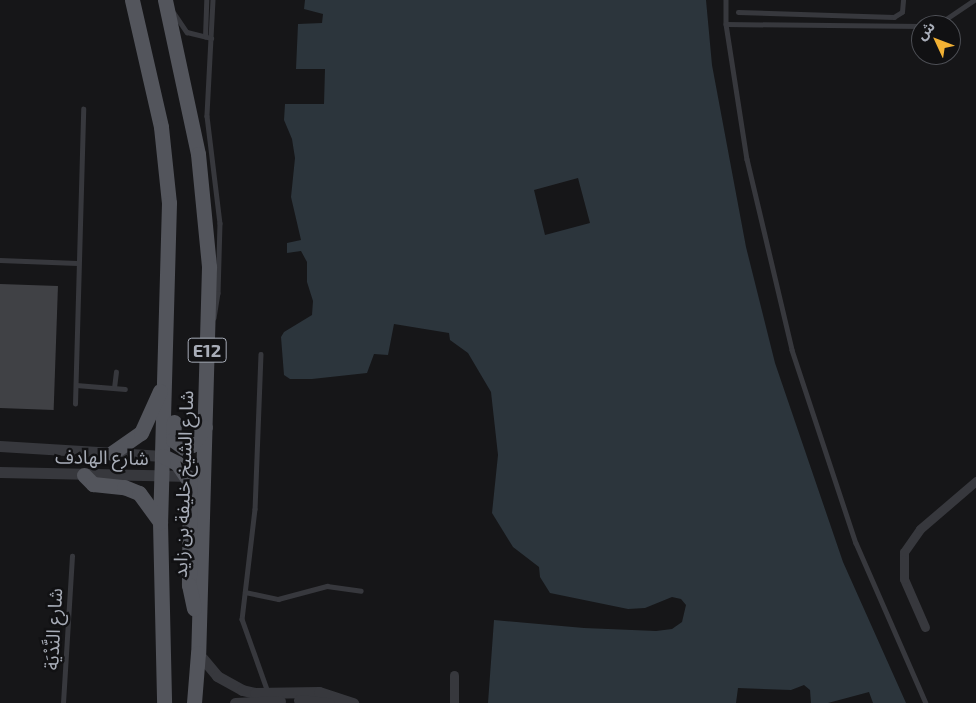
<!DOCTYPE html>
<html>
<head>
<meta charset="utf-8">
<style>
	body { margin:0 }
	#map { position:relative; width:976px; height:703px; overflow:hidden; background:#161618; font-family:"Exo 2","Noto Sans Arabic",sans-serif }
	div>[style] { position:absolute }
	.water>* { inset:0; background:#2c353c }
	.building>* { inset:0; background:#404145; transform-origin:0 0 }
	.service>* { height:4.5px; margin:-2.25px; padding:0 2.25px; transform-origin:2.25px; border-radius:2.25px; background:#37383d }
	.minor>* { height:9px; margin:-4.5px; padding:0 4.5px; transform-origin:4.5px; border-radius:4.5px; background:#37383d }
	.tertiary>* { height:11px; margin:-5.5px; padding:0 5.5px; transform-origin:5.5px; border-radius:5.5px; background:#37383d }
	.primary>* { height:15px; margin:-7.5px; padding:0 7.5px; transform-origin:7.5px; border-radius:7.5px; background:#53555c }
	span { translate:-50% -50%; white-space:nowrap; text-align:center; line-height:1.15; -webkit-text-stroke:5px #111113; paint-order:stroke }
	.shield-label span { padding:1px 4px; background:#111113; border:1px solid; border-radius:4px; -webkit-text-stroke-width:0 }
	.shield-label { font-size:18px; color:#a8adb8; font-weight:700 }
	.street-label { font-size:19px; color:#a8adb8 }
	.north { position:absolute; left:911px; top:15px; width:50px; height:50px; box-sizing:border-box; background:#111113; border:1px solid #4d4f55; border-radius:50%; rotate:313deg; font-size:14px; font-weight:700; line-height:20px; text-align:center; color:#a8adb8 }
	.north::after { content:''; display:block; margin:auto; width:18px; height:22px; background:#f2b134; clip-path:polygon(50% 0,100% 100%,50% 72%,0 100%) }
</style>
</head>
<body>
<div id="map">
	<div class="water">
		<i style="clip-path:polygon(evenodd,305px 0,706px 0,712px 65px,746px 247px,775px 363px,843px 562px,906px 703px,873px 703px,869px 692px,828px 703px,811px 703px,810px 690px,804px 685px,791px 690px,738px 688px,736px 703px,488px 703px,494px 620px,584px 628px,656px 631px,672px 629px,682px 622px,686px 605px,681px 599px,672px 597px,645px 608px,628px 609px,550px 593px,540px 577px,539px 567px,513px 547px,492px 513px,498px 455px,491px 392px,468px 353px,450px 340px,449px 333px,394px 324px,388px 355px,374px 354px,367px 373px,312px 379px,290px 379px,284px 375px,281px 337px,284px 332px,312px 315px,313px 301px,307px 282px,307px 262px,301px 251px,287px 253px,287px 243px,301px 240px,291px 197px,295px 158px,292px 139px,284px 120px,285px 104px,324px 104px,325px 69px,296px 69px,298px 24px,322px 23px,323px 14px,304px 9px,305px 0,578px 178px,590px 223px,545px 235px,534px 190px,578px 178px)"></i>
	</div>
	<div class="building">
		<i style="left:0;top:284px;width:58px;height:124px;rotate:2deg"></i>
	</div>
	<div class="service">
		<i style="left:213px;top:0;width:116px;rotate:93deg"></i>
		<i style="left:207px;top:116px;width:108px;rotate:83.1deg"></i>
		<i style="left:220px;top:223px;width:70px;rotate:91.6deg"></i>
		<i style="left:218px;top:293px;width:25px;rotate:99deg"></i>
		<i style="left:726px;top:0;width:24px;rotate:90deg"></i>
		<i style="left:726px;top:24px;width:137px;rotate:81.2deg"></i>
		<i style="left:747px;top:159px;width:196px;rotate:76.7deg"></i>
		<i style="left:792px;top:350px;width:203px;rotate:71.7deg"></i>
		<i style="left:856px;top:543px;width:175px;rotate:66.4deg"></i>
		<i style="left:738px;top:12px;width:156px;rotate:1.8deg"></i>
		<i style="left:894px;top:17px;width:9px;rotate:-32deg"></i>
		<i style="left:902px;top:12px;width:12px;rotate:-85deg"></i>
		<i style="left:174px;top:13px;width:23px;rotate:56deg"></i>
		<i style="left:187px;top:32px;width:25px;rotate:14deg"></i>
		<i style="left:726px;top:24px;width:195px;rotate:0.6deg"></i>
		<i style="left:928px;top:25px;width:19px;rotate:-18deg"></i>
		<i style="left:946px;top:19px;width:34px;rotate:-34deg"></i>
		<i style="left:205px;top:37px;width:37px;rotate:-88deg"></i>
		<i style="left:0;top:260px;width:77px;rotate:2.2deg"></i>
		<i style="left:261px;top:354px;width:155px;rotate:92.2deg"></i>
		<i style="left:255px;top:509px;width:111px;rotate:96.7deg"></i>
		<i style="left:242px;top:619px;width:77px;rotate:70.4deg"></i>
		<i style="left:76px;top:385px;width:49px;rotate:4.7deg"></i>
		<i style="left:114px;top:388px;width:16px;rotate:-83deg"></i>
		<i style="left:75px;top:404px;width:295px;rotate:-88.4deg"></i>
		<i style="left:245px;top:592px;width:34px;rotate:12deg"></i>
		<i style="left:278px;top:599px;width:51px;rotate:-14.9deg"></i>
		<i style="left:327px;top:586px;width:34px;rotate:8deg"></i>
		<i style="left:63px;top:703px;width:147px;rotate:-86.5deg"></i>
	</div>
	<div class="minor">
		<i style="left:925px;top:627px;width:52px;rotate:-113.6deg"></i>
		<i style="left:904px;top:579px;width:27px;rotate:-90deg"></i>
		<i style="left:904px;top:552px;width:28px;rotate:-55deg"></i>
		<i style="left:920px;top:529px;width:74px;rotate:-40.6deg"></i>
		<i style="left:454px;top:675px;width:28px;rotate:90deg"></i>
	</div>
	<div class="tertiary">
		<i style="left:0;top:446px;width:163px;rotate:3.5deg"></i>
		<i style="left:0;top:472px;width:191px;rotate:1.2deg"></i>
		<i style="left:198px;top:653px;width:30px;rotate:50deg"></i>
		<i style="left:217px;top:676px;width:29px;rotate:29deg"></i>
		<i style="left:242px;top:690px;width:13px;rotate:13deg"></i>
		<i style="left:255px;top:693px;width:64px;rotate:-0.9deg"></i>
		<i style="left:319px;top:692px;width:36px;rotate:18deg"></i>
		<i style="left:299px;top:700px;width:30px;rotate:6deg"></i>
		<i style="left:235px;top:703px;width:45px;rotate:-2.5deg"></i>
	</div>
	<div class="primary">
		<i style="left:132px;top:0;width:130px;rotate:77.1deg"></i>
		<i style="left:161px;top:127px;width:76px;rotate:84deg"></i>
		<i style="left:169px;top:203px;width:319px;rotate:91.6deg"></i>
		<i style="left:160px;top:522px;width:181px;rotate:88.7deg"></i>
		<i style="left:165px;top:0;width:157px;rotate:77.9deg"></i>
		<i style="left:198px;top:154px;width:114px;rotate:84.4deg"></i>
		<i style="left:209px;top:267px;width:386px;rotate:91.6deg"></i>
		<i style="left:198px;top:653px;width:50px;rotate:94.6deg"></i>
		<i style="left:174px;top:422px;width:18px;rotate:93deg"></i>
		<i style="left:173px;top:440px;width:14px;rotate:36deg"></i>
		<i style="left:184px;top:448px;width:9px;rotate:-21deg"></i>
		<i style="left:192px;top:445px;width:22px;rotate:-54deg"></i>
		<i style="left:112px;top:453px;width:35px;rotate:-35deg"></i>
		<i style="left:141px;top:433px;width:46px;rotate:-65.7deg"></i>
		<i style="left:163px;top:456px;width:16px;rotate:27deg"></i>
		<i style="left:177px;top:463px;width:23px;rotate:56deg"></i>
		<i style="left:190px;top:482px;width:103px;rotate:90.6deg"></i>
		<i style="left:189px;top:585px;width:24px;rotate:78deg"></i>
		<i style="left:84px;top:475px;width:13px;rotate:45deg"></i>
		<i style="left:93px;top:484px;width:31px;rotate:6deg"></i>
		<i style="left:124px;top:487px;width:16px;rotate:22deg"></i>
		<i style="left:139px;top:493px;width:36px;rotate:54deg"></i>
	</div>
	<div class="shield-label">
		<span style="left:207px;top:350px">E12</span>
	</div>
	<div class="street-label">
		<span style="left:102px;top:457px;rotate:1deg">شارع الهادف</span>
		<span style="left:183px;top:484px;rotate:-88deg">شارع الشيخ خليفة بن زايد</span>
		<span style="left:53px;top:629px;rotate:-87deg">شارع النَّدْيَة</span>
	</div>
	<div class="north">ش</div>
</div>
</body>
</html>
